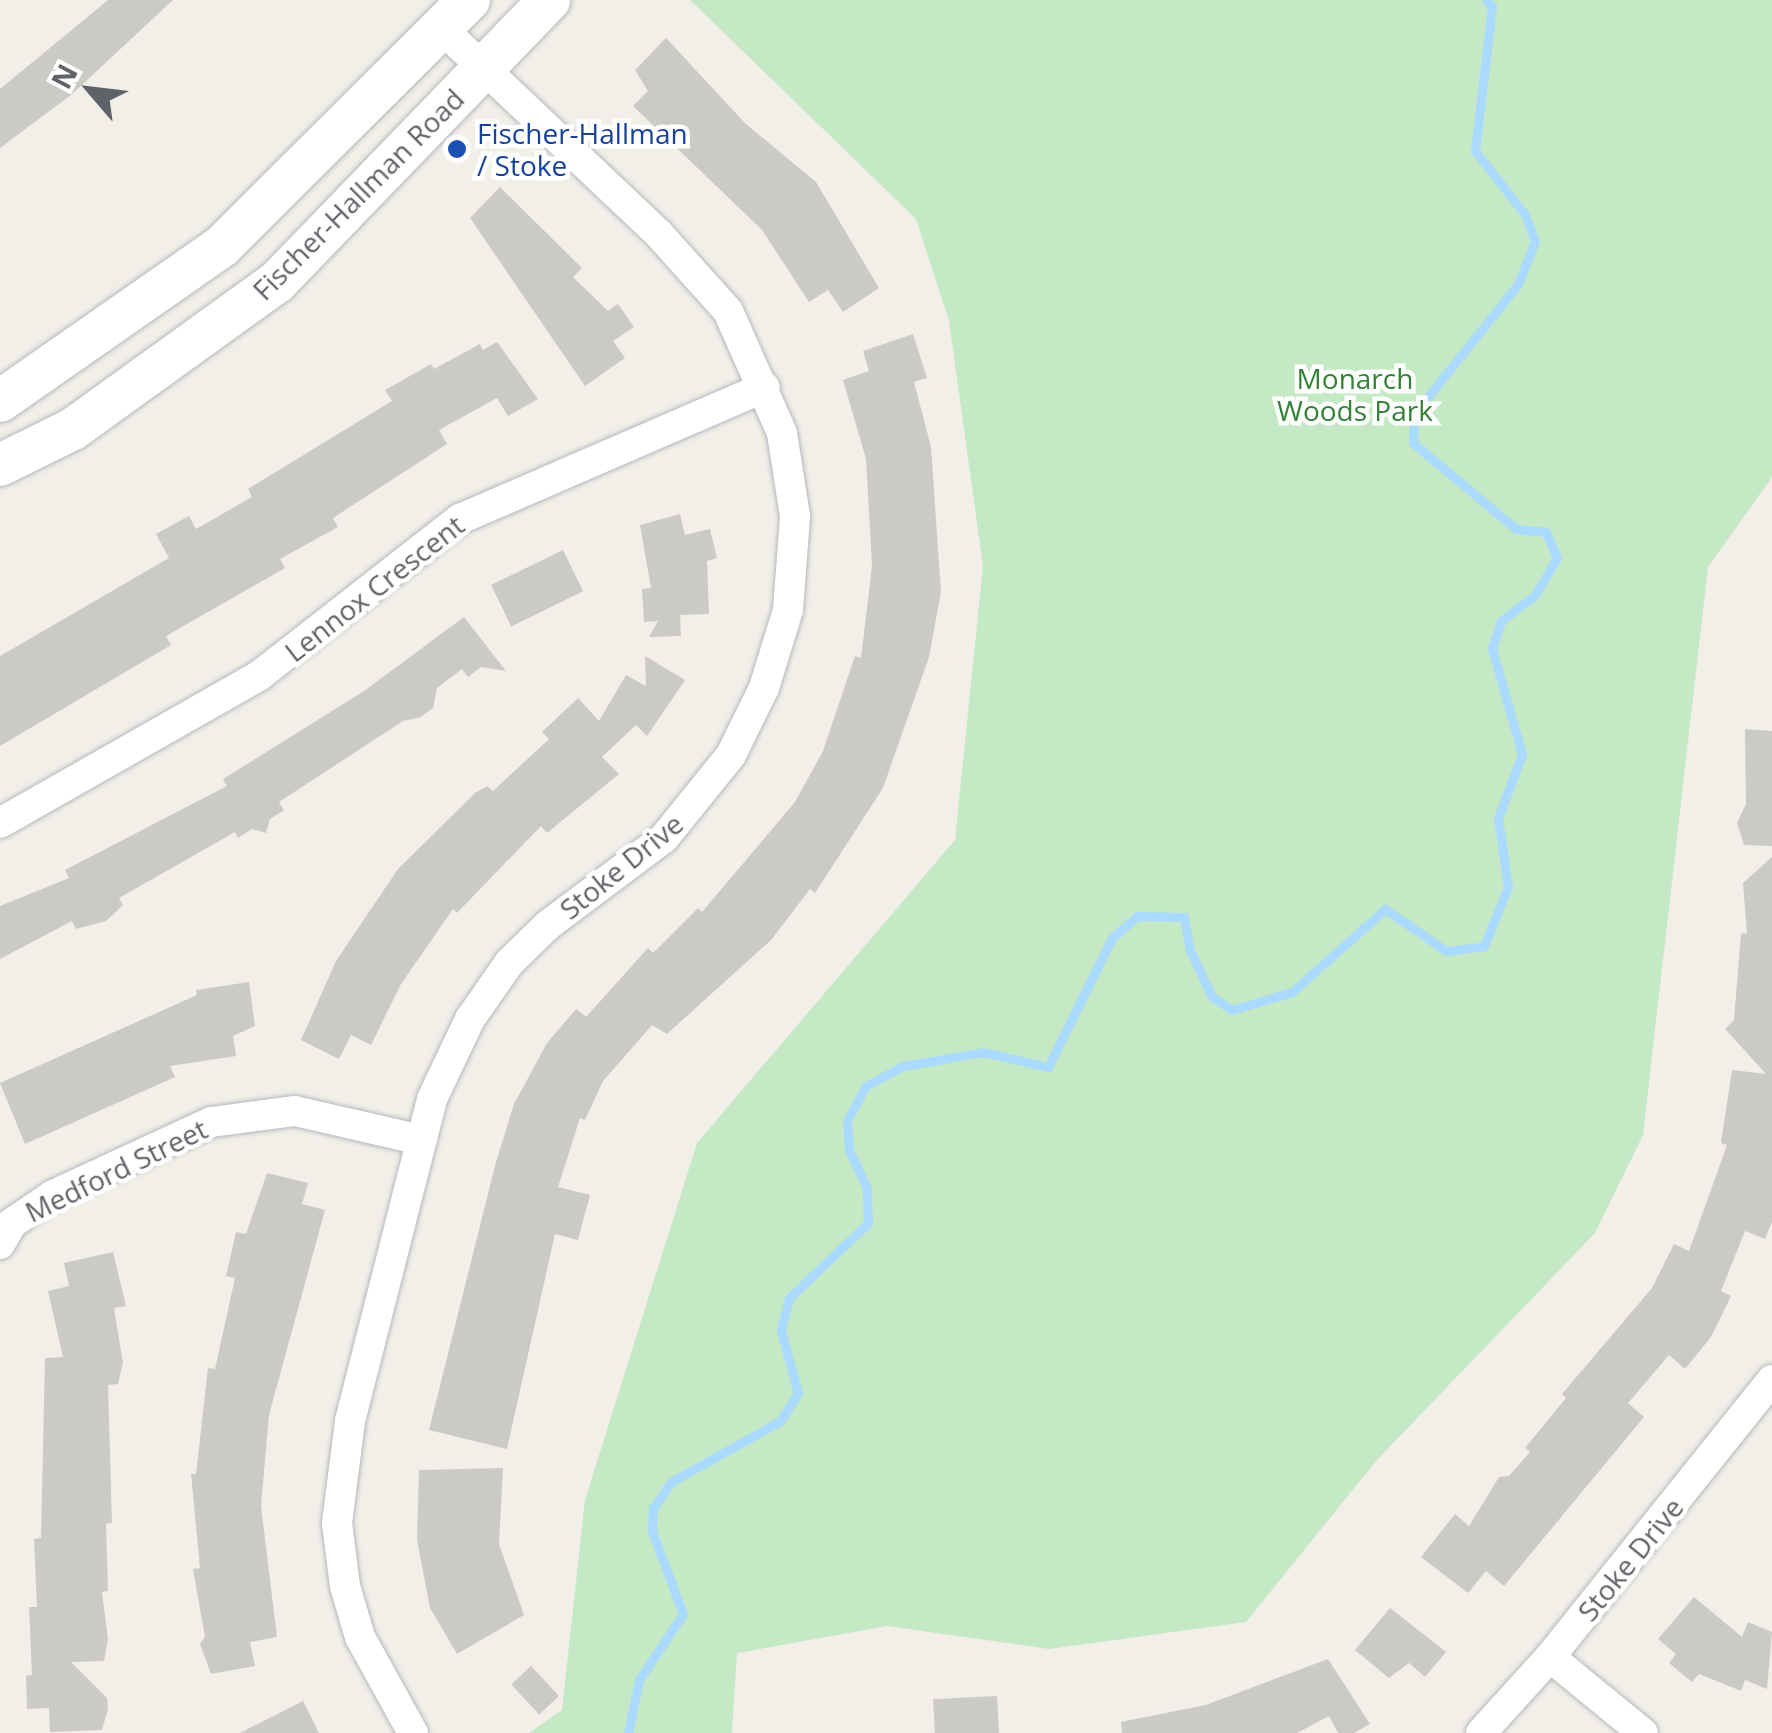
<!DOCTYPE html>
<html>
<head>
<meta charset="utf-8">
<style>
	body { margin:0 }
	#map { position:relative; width:1772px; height:1733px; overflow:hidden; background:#f1efe8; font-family:"Open Sans",sans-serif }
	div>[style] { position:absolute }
	.green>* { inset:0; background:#c5e8c5 }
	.stream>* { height:9px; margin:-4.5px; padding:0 4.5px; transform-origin:4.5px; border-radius:4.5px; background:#aadaff }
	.building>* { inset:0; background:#cccac5; transform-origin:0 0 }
	.roads { filter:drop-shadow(0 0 2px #b5b8bc) drop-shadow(0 0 2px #b5b8bc) }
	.street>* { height:30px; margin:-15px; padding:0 15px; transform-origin:15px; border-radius:15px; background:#fff }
	.secondary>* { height:42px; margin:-21px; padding:0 21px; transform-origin:21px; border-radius:21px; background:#fff }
	.dots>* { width:28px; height:28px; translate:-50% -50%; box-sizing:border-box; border:5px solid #fff; border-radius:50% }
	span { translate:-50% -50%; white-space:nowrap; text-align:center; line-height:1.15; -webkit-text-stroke:9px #fff; paint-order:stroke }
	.transit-label { font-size:28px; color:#164399 }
	.left { translate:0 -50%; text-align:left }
	.street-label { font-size:28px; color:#5f6368 }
	.park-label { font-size:28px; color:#348238 }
	.north { position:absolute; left:40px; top:40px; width:100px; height:100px; -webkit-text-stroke:8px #fff; paint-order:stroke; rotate:298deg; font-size:28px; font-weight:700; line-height:40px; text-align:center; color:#5f6368 }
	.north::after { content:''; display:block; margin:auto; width:35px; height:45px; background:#5f6368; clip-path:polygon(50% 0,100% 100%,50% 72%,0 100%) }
</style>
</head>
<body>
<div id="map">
	<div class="green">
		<i style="clip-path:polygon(690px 0,1772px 0,1772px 477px,1708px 567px,1643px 1135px,1595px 1233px,1376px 1461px,1246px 1622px,1049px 1649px,887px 1626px,737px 1653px,732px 1733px,529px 1733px,562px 1710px,585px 1500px,697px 1143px,955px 840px,983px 566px,949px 321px,916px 219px)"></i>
	</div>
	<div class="stream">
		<i style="left:628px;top:1733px;width:54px;rotate:-78.3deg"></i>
		<i style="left:639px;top:1680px;width:79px;rotate:-56.3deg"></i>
		<i style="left:683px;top:1614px;width:89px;rotate:-110.5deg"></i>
		<i style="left:652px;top:1531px;width:23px;rotate:-88deg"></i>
		<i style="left:653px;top:1508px;width:32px;rotate:-55deg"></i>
		<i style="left:671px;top:1482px;width:125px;rotate:-29.2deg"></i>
		<i style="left:780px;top:1421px;width:33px;rotate:-57deg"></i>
		<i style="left:798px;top:1393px;width:65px;rotate:-105.1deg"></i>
		<i style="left:781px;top:1330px;width:33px;rotate:-76deg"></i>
		<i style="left:789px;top:1298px;width:109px;rotate:-43.5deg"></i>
		<i style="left:868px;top:1223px;width:35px;rotate:-92deg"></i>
		<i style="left:867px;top:1188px;width:42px;rotate:-115.3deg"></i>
		<i style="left:849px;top:1150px;width:29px;rotate:-94deg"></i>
		<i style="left:847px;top:1121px;width:40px;rotate:-62deg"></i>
		<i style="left:866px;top:1086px;width:42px;rotate:-28.4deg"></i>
		<i style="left:903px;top:1066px;width:81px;rotate:-9.9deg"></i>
		<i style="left:983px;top:1052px;width:67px;rotate:13deg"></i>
		<i style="left:1048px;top:1067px;width:144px;rotate:-63.6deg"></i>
		<i style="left:1112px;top:938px;width:33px;rotate:-41deg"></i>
		<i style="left:1137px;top:916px;width:47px;rotate:1.2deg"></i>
		<i style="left:1184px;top:917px;width:34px;rotate:80deg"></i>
		<i style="left:1190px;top:950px;width:52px;rotate:64.9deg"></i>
		<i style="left:1212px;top:997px;width:24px;rotate:33deg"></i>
		<i style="left:1232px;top:1010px;width:63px;rotate:-16.7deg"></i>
		<i style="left:1292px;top:992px;width:125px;rotate:-41.7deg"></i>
		<i style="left:1385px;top:909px;width:74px;rotate:34.5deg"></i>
		<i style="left:1446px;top:951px;width:38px;rotate:-7deg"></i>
		<i style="left:1484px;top:946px;width:64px;rotate:-67.9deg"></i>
		<i style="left:1508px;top:887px;width:70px;rotate:-98.2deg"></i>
		<i style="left:1498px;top:818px;width:68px;rotate:-69.4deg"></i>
		<i style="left:1522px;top:754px;width:109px;rotate:-105.9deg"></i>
		<i style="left:1492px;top:649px;width:29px;rotate:-72deg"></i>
		<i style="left:1501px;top:621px;width:43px;rotate:-37.4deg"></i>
		<i style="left:1535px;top:595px;width:43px;rotate:-59.3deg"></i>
		<i style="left:1557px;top:558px;width:28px;rotate:-113deg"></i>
		<i style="left:1546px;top:532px;width:30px;rotate:-174deg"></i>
		<i style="left:1516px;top:529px;width:134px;rotate:-140.1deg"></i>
		<i style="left:1413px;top:443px;width:29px;rotate:-88deg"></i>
		<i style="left:1414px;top:414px;width:166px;rotate:-51.3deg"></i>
		<i style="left:1518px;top:284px;width:46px;rotate:-68.4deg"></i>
		<i style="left:1535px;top:241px;width:30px;rotate:-111deg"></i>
		<i style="left:1524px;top:213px;width:79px;rotate:-128.3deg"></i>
		<i style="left:1475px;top:151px;width:146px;rotate:-83.3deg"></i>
		<i style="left:1492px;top:6px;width:8px;rotate:-135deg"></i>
	</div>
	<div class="building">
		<i style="clip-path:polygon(108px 0,173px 0,71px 95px,0 148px,0 89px)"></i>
		<i style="clip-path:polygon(666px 38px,746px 124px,816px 182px,879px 288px,843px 312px,828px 290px,809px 302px,762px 230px,633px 106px,648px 91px,635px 70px)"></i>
		<i style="clip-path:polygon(500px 187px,582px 268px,573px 277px,608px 311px,618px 304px,634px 327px,613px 341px,625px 358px,585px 386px,470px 218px)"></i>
		<i style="clip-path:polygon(913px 334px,927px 378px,914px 382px,931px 447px,941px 592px,929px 657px,883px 788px,815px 893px,810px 889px,771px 940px,667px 1034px,652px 1025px,603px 1081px,585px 1120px,580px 1118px,558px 1187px,590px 1195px,578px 1240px,555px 1234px,507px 1449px,429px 1430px,496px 1162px,514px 1104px,547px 1043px,576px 1009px,586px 1017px,648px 948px,653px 953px,698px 908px,702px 912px,795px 802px,823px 751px,855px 656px,861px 658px,872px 566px,866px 459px,843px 380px,869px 371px,863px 351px)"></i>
		<i style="clip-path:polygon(497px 342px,538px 399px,508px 416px,497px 398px,439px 430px,447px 444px,333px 518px,338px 527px,280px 559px,285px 568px,166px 636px,171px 645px,0 746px,0 656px,169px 558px,156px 534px,189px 516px,196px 529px,252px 497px,248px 489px,392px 401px,385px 390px,431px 364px,434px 369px,480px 344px,483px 350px)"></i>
		<i style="clip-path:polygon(680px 514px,685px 535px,710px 529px,717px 558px,707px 561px,709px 614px,680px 615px,681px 636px,649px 637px,658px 621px,644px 622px,642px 589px,651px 588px,640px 525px)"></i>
		<i style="left:563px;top:550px;width:46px;height:80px;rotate:64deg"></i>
		<i style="clip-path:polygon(464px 617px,506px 671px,481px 667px,468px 677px,462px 669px,437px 688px,433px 708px,421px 717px,403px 721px,279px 802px,284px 810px,270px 819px,266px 833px,252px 829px,238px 838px,235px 832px,119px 898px,123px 905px,106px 921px,76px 929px,72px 921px,0 959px,0 906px,69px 878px,65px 870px,227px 786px,223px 779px,364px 691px)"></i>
		<i style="clip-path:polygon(645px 656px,685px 680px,647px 736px,636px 725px,602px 757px,619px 774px,547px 833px,541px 826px,457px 913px,453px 909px,401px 984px,371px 1045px,351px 1035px,339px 1059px,301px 1040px,336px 961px,398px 869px,475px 793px,487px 786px,493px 791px,549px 739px,542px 732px,578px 698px,599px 721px,626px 675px,646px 686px)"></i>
		<i style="clip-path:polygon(1745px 729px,1772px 731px,1772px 846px,1744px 845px,1737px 823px,1746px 804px)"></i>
		<i style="clip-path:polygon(1772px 857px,1772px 1222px,1765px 1239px,1745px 1231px,1721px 1291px,1731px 1296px,1711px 1337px,1685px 1369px,1669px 1355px,1628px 1403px,1644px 1417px,1504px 1586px,1486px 1571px,1468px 1593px,1421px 1557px,1455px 1514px,1469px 1526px,1499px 1477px,1509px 1476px,1530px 1452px,1525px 1448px,1566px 1398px,1562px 1394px,1652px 1288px,1674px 1244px,1689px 1251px,1727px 1145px,1721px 1143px,1732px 1070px,1766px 1074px,1725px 1029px,1734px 1020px,1741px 933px,1747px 934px,1743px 883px)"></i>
		<i style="clip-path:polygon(249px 982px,255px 1026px,233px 1036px,236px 1056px,170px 1066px,175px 1077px,25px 1144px,0 1083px,197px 995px,196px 990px)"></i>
		<i style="clip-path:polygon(267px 1173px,308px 1183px,302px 1204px,325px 1210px,269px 1415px,261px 1506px,277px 1637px,250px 1642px,255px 1666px,211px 1674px,200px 1644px,205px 1637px,193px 1569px,200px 1568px,191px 1474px,196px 1474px,208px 1368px,215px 1369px,235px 1278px,226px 1276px,236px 1232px,246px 1234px)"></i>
		<i style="clip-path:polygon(113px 1252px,126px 1306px,114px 1308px,123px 1363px,118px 1384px,108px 1385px,112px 1523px,106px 1524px,108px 1591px,102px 1592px,108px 1639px,104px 1661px,71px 1662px,107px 1698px,108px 1709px,102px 1730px,50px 1732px,49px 1708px,27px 1709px,26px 1676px,32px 1675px,29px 1607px,37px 1607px,34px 1539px,41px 1538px,45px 1358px,63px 1357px,48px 1291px,69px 1286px,64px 1263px)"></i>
		<i style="clip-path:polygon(503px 1468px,499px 1544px,524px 1615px,457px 1654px,430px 1608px,417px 1540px,419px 1470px)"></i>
		<i style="clip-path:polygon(1694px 1597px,1742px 1637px,1748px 1622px,1772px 1632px,1767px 1689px,1745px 1680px,1741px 1691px,1699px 1674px,1692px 1682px,1669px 1663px,1676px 1654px,1658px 1639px)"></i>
		<i style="clip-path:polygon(1390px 1608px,1446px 1652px,1425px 1677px,1409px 1663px,1389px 1678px,1355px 1650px)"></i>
		<i style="clip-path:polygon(1328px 1659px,1370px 1724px,1354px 1733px,1338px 1733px,1329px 1716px,1297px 1733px,1122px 1733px,1121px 1722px,1206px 1705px)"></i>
		<i style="left:531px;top:1666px;width:41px;height:27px;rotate:47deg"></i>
		<i style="left:997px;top:1696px;width:37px;height:64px;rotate:87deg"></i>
		<i style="clip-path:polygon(303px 1701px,319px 1733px,240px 1733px)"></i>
	</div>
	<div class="roads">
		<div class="street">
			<i style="left:0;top:823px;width:299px;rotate:-29.6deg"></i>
			<i style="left:260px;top:675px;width:254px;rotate:-38deg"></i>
			<i style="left:460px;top:519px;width:332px;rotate:-23.4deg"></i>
			<i style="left:0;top:1244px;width:24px;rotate:-60deg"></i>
			<i style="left:12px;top:1223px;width:50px;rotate:-34.3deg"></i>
			<i style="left:53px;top:1195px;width:174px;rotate:-24.8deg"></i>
			<i style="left:211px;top:1122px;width:85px;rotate:-7.5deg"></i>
			<i style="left:295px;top:1111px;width:130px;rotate:12.9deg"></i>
			<i style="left:1550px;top:1657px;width:120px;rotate:39.3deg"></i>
			<i style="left:413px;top:1733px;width:110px;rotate:-118.9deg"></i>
			<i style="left:360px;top:1637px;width:53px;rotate:-106.4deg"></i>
			<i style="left:345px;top:1586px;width:64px;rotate:-97.2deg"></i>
			<i style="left:337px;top:1523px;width:103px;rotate:-82.7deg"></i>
			<i style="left:350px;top:1421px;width:332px;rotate:-75.7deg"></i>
			<i style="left:432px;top:1099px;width:89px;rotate:-64.6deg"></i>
			<i style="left:470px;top:1019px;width:68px;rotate:-55.1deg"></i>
			<i style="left:509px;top:963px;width:54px;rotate:-44.3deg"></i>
			<i style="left:548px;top:925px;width:145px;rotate:-36.9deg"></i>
			<i style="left:664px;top:838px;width:107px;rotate:-51.1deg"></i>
			<i style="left:731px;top:755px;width:75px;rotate:-63.8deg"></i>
			<i style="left:764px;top:688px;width:82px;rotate:-72.9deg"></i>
			<i style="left:788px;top:610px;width:94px;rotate:-85.7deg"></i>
			<i style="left:795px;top:516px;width:84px;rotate:-98.9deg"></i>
			<i style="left:782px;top:433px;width:133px;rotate:-113.9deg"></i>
			<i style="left:728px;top:311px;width:103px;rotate:-131.9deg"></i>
			<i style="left:659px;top:234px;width:299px;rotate:-136.6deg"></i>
			<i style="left:1481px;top:1733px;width:103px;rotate:-47.8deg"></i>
			<i style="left:1550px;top:1657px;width:355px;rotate:-51.3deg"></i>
		</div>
		<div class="secondary">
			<i style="left:0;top:401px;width:271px;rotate:-34.9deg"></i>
			<i style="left:222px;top:246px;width:349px;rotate:-44.9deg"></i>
			<i style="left:0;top:465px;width:81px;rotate:-26.3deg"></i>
			<i style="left:73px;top:429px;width:251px;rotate:-35.8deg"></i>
			<i style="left:277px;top:282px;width:392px;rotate:-46deg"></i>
		</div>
	</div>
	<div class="dots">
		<i style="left:457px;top:149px;background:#1a4fb4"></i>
	</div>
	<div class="transit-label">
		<span class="left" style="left:477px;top:149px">Fischer-Hallman<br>/ Stoke</span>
	</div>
	<div class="street-label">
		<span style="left:358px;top:194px;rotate:-45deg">Fischer-Hallman Road</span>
		<span style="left:374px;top:588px;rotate:-38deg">Lennox Crescent</span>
		<span style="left:621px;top:866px;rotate:-39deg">Stoke Drive</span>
		<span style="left:116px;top:1170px;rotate:-26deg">Medford Street</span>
		<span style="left:1630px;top:1559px;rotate:-51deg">Stoke Drive</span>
	</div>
	<div class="park-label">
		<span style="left:1355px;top:394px">Monarch<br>Woods Park</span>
	</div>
	<div class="north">N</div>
</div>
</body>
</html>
